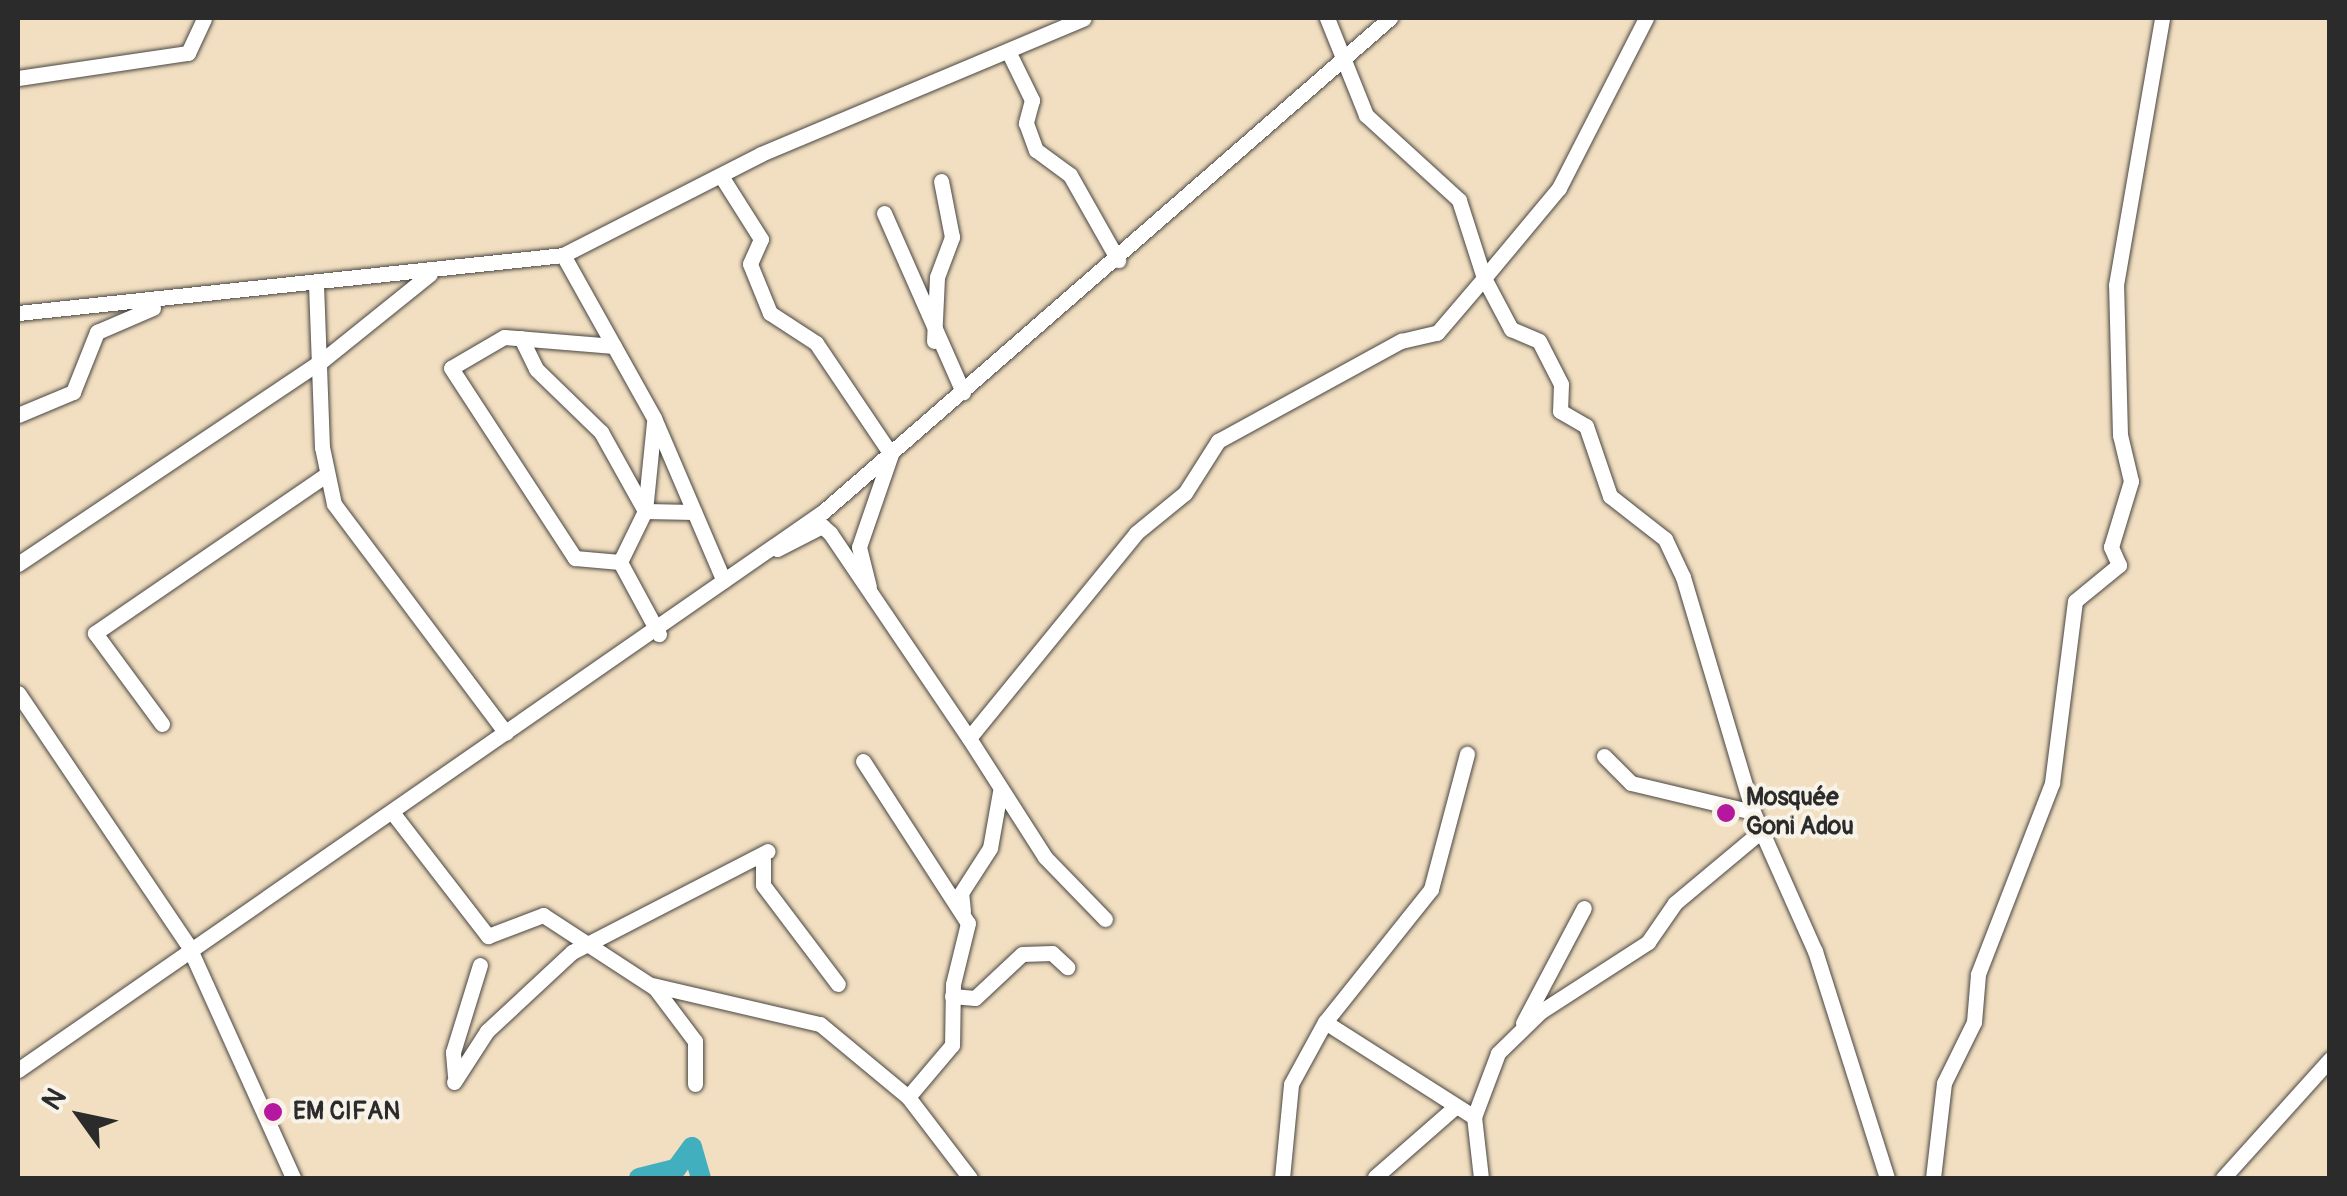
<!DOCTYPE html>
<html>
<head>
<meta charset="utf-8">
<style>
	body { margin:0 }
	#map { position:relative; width:2347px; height:1196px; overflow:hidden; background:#f2dfc1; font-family:Pangolin,sans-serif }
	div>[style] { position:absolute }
	.river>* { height:20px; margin:-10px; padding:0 10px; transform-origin:10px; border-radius:10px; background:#42afbe }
	.roads { filter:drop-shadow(0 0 2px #494642) drop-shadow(0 0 2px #494642) }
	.minor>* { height:15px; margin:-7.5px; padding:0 7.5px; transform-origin:7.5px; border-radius:7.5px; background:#fff }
	.dots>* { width:28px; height:28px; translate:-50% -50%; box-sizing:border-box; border:5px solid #f7f3e8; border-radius:50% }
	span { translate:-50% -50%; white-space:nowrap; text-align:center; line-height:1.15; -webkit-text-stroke:8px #f7f3e8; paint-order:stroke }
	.poi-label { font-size:25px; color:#2b2b2b; font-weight:700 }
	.left { translate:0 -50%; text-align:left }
	.frame { position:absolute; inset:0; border:20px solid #2b2b2b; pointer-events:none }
	.north { position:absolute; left:30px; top:1066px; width:100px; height:100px; -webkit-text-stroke:8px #f7f3e8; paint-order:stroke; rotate:303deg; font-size:28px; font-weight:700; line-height:40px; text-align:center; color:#2b2b2b }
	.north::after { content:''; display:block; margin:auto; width:35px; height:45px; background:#2b2b2b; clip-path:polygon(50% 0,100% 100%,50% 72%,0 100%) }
</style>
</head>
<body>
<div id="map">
	<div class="river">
		<i style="left:639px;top:1178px;width:38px;rotate:-14deg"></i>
		<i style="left:676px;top:1169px;width:27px;rotate:-54deg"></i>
		<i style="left:692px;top:1147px;width:32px;rotate:74deg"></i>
	</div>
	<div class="roads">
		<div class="minor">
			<i style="left:1646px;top:18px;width:191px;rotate:117.1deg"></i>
			<i style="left:1559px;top:188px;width:117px;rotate:129.8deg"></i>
			<i style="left:1484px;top:278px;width:58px;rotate:62.1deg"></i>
			<i style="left:1511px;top:329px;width:30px;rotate:23deg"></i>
			<i style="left:1539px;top:341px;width:48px;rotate:62.9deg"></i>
			<i style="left:1561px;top:384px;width:27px;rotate:92deg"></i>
			<i style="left:1560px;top:411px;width:30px;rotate:30deg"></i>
			<i style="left:1586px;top:426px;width:74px;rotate:71.1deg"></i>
			<i style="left:1610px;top:496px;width:70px;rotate:38deg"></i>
			<i style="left:1665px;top:539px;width:42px;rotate:64.7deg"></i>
			<i style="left:1683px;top:577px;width:245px;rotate:73.4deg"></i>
			<i style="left:1753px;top:812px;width:152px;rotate:66deg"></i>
			<i style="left:1815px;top:951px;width:238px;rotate:72.4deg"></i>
			<i style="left:1008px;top:51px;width:55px;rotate:63.9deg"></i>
			<i style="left:1032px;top:100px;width:24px;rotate:105deg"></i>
			<i style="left:1026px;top:123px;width:29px;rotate:70deg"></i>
			<i style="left:1036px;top:150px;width:42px;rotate:36.3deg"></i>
			<i style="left:1070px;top:175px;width:98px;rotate:60.5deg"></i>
			<i style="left:18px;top:78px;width:172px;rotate:-8.4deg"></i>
			<i style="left:188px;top:53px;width:38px;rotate:-65deg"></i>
			<i style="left:723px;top:179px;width:71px;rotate:57.7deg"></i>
			<i style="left:761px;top:239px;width:27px;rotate:114deg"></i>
			<i style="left:750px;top:264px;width:53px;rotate:67.8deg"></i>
			<i style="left:770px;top:313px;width:55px;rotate:33.1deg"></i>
			<i style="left:816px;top:343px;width:134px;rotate:56deg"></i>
			<i style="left:891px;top:454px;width:98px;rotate:109deg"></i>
			<i style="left:859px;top:547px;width:41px;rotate:76deg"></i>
			<i style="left:884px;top:213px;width:196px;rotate:66.2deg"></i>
			<i style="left:563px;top:255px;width:222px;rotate:-27deg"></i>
			<i style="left:761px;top:154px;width:350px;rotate:-22.8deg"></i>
			<i style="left:316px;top:284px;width:163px;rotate:87.9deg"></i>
			<i style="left:322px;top:447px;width:58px;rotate:78.1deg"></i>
			<i style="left:334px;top:504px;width:286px;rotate:53.1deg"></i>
			<i style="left:18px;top:313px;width:548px;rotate:-6.07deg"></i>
			<i style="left:563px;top:255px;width:187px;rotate:60.8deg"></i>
			<i style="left:654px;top:418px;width:177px;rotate:66.8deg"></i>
			<i style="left:521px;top:338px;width:34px;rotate:64deg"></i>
			<i style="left:536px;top:369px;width:91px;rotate:44.1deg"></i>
			<i style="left:601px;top:432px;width:90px;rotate:60.9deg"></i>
			<i style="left:645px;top:511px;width:49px;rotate:1.2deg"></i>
			<i style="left:934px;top:341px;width:64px;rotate:-87.3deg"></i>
			<i style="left:937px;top:277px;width:43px;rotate:-69.4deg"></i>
			<i style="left:952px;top:237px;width:57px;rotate:-101.1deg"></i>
			<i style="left:614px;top:346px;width:110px;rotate:-175.3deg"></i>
			<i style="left:504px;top:337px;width:61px;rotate:149.7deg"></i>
			<i style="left:451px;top:368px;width:227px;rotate:56.9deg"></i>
			<i style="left:575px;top:558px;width:45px;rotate:5.1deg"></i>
			<i style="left:620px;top:562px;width:82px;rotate:61.6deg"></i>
			<i style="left:18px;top:415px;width:60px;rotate:-22.7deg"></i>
			<i style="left:73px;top:392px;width:65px;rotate:-68.2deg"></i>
			<i style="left:97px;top:332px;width:61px;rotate:-23.2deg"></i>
			<i style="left:777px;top:549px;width:51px;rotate:-27.1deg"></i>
			<i style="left:822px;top:526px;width:11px;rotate:41deg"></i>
			<i style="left:830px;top:533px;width:248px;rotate:55.9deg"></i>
			<i style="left:620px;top:562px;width:57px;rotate:-63.9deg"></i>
			<i style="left:645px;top:511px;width:89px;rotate:-84.2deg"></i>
			<i style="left:18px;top:564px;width:367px;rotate:-33.8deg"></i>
			<i style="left:323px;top:360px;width:137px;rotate:-38.8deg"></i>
			<i style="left:18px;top:693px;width:304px;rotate:56deg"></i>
			<i style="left:188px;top:945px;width:256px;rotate:65.7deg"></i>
			<i style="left:162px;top:724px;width:113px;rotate:-126.4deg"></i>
			<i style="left:95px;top:633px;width:281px;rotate:-34.4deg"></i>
			<i style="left:1604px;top:756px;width:38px;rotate:45deg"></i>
			<i style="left:1631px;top:783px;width:125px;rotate:13.4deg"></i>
			<i style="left:863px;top:761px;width:193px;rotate:57.1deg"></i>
			<i style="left:968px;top:923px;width:63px;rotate:103.8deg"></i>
			<i style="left:953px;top:984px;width:61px;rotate:90.9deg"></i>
			<i style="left:952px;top:1045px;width:68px;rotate:130.2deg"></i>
			<i style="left:908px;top:1097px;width:102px;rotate:52.6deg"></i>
			<i style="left:392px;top:812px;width:157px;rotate:52.3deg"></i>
			<i style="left:488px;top:936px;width:59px;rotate:-20.9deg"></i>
			<i style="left:543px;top:915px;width:134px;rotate:33.1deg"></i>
			<i style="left:655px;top:988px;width:66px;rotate:53deg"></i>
			<i style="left:695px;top:1041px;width:43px;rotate:90deg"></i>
			<i style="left:763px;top:860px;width:25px;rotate:90deg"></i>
			<i style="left:763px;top:885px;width:124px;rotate:52.9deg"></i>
			<i style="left:963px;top:911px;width:18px;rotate:-96deg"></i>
			<i style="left:961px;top:893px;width:54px;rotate:-57.2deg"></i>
			<i style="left:990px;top:848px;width:57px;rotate:-79.9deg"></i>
			<i style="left:1105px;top:919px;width:86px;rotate:-134.1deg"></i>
			<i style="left:1045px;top:857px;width:141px;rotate:-122.6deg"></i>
			<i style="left:969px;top:738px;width:264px;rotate:-50.8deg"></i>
			<i style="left:1136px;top:533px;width:63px;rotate:-39.2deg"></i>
			<i style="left:1185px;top:493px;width:62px;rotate:-57.6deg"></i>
			<i style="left:1218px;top:441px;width:209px;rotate:-28.7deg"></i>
			<i style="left:1401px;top:341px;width:37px;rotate:-13deg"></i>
			<i style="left:1437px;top:333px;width:72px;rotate:-49.5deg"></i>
			<i style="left:1484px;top:278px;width:82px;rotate:-107.8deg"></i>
			<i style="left:1459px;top:200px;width:126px;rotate:-137.6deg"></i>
			<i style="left:1366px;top:115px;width:105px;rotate:-111.9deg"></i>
			<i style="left:652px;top:985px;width:172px;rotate:13.1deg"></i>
			<i style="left:820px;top:1024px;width:114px;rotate:39.7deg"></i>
			<i style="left:952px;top:996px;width:23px;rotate:5deg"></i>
			<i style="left:975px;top:998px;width:64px;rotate:-43.1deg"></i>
			<i style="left:1022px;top:954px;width:30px;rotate:-2deg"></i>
			<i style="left:1052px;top:953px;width:21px;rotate:43deg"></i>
			<i style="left:1325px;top:1022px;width:177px;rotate:32.5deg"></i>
			<i style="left:1523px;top:1023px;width:130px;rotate:-62.1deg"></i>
			<i style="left:18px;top:1070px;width:981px;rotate:-34.74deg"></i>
			<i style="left:824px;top:511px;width:751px;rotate:-41.06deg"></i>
			<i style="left:455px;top:1076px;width:24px;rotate:-95deg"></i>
			<i style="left:453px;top:1052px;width:91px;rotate:-72.8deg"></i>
			<i style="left:454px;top:1082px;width:61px;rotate:-57.1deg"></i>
			<i style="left:487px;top:1031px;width:116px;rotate:-42.9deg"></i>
			<i style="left:572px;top:952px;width:220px;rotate:-27.3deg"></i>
			<i style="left:1375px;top:1177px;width:108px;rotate:-41.2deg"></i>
			<i style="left:1282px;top:1178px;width:94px;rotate:-84.5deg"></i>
			<i style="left:1291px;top:1084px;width:71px;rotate:-61.3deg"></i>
			<i style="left:1325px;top:1022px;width:170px;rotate:-51.4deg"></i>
			<i style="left:1431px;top:889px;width:140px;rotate:-75.1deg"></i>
			<i style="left:1481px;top:1178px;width:61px;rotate:-96.5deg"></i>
			<i style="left:1474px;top:1117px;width:68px;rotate:-69.4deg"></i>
			<i style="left:1498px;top:1053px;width:59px;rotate:-44.3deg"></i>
			<i style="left:1540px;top:1012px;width:129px;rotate:-32.9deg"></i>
			<i style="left:1648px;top:942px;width:47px;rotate:-55.3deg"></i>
			<i style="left:1675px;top:903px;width:111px;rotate:-39.9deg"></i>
			<i style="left:1933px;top:1178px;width:96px;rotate:-83.4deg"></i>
			<i style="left:1944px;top:1083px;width:68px;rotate:-63.8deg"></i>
			<i style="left:1974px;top:1022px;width:48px;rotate:-85.2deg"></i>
			<i style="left:1978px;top:974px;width:205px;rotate:-68.8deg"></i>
			<i style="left:2052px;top:783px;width:183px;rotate:-82.8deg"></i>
			<i style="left:2075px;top:601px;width:57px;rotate:-39.3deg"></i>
			<i style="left:2119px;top:565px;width:20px;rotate:-114deg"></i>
			<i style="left:2111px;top:547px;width:69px;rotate:-73.1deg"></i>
			<i style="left:2131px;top:481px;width:47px;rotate:-103.4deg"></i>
			<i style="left:2120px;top:435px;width:150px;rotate:-91.5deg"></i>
			<i style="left:2116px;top:285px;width:271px;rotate:-80.2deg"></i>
			<i style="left:2223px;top:1178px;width:160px;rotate:-48deg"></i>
		</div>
	</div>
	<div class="dots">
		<i style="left:1726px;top:813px;background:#b5179e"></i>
		<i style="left:273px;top:1112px;background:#b5179e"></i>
	</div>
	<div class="poi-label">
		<span class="left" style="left:1746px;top:813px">Mosquée<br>Goni Adou</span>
		<span class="left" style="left:293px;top:1112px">EM CIFAN</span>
	</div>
	<div class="frame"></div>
	<div class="north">N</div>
</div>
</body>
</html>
